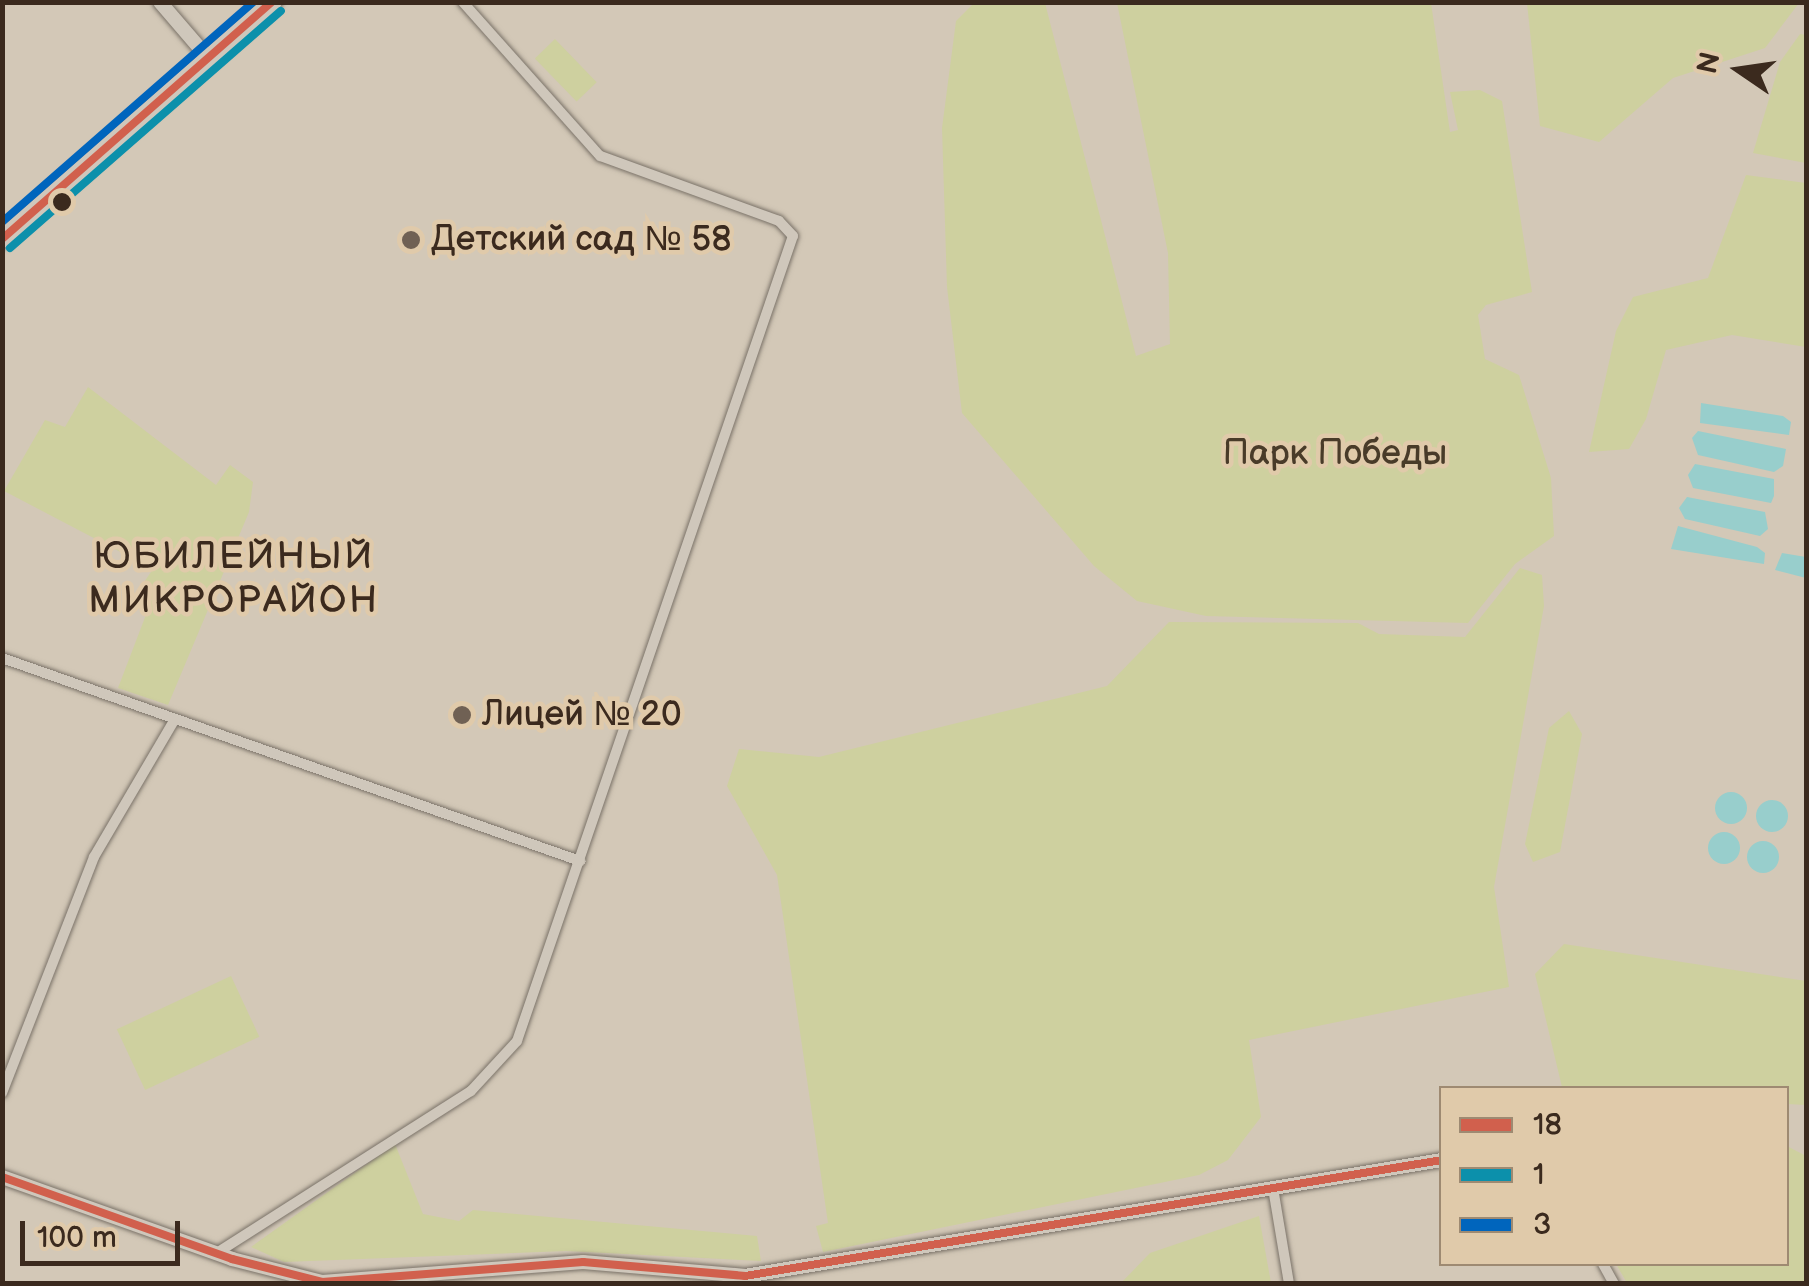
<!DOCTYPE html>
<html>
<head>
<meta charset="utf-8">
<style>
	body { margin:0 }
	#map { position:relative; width:1809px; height:1286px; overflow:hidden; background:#d3c8b7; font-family:"Balsamiq Sans",sans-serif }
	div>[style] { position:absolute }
	.green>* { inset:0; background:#ced09f; transform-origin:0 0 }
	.water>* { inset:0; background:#98cecc }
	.round { border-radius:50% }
	.roads { filter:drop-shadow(0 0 2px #7a7268) drop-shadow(0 0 2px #7a7268) }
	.street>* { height:10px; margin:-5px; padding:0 5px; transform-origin:5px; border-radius:5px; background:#cfc7bb }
	.secondary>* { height:14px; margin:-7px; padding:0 7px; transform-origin:7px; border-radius:7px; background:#cfc7bb }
	.highway>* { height:18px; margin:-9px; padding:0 9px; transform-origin:9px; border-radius:9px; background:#cfc7bb }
	.bus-1>* { height:8px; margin:-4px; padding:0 4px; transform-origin:4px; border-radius:4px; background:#d1604d }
	.bus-2>* { height:8px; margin:-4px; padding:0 4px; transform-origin:4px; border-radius:4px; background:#0c90ab }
	.bus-3>* { height:8px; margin:-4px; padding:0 4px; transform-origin:4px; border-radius:4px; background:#0065bd }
	.dots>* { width:28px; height:28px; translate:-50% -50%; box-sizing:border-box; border:5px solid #e0caaa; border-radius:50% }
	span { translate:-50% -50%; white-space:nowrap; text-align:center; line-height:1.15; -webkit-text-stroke:9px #e0caaa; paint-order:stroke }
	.poi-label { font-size:35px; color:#3b2a1e }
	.left { translate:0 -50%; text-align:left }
	.park-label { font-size:35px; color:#493b29 }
	.neighbourhood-label { font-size:38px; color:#3b2a1e; letter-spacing:2.5px }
	.frame { position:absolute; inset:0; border:5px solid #3b2a1e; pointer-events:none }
	.legend { position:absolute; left:1439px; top:1086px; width:350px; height:180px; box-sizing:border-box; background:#e0caaa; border:2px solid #9e8a72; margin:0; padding:12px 18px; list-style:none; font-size:30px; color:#3b2a1e }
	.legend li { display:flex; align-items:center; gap:20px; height:50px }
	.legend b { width:50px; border:2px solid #9e8a72 }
	.north { position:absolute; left:1689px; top:20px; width:100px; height:100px; -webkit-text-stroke:8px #e0caaa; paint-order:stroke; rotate:283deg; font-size:28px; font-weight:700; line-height:40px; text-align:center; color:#3b2a1e }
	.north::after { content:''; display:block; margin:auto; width:35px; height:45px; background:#3b2a1e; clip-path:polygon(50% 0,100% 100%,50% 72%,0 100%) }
	.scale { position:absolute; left:20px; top:1221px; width:160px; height:45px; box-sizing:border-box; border:5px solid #3b2a1e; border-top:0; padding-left:12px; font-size:30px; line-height:35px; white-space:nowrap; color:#3b2a1e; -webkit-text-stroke:8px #e0caaa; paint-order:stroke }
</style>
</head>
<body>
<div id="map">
	<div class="green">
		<i style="clip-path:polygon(974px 3px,1045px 3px,1136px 356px,1170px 344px,1168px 253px,1117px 3px,1431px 3px,1450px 132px,1458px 130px,1450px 92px,1480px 90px,1502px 101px,1532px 292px,1486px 305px,1478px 315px,1485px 359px,1519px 375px,1551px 478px,1554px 536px,1515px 564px,1468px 623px,1206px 616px,1137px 601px,1094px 566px,962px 413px,947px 287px,942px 128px,956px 21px)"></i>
		<i style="clip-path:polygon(1527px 3px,1527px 2px,1799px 3px,1765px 48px,1673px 78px,1599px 142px,1540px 126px)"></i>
		<i style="clip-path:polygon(1800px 34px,1806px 35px,1806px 163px,1753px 153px,1780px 62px)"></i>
		<i style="left:555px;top:39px;width:60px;height:28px;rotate:46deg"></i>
		<i style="clip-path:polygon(1746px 175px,1806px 183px,1806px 347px,1732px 335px,1666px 350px,1646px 419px,1629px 449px,1589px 452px,1616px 331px,1633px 297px,1708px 278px)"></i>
		<i style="clip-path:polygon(88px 387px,216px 485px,230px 465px,253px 482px,249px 512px,168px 705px,118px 688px,152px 599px,138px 591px,153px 569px,4px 491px,45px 420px,65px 427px)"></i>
		<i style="clip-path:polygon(1520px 568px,1542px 575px,1544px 606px,1494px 887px,1509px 987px,1249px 1040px,1261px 1117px,1228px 1160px,1199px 1175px,823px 1252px,816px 1226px,828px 1223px,777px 875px,727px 786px,739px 749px,819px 757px,1107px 686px,1169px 622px,1358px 623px,1379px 634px,1465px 637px)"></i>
		<i style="clip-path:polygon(1569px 711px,1582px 734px,1560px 852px,1533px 862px,1525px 844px,1549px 728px)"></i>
		<i style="clip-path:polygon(1564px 944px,1806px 981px,1806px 1105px,1787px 1104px,1786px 1088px,1562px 1087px,1535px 974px)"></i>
		<i style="left:231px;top:976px;width:67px;height:126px;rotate:65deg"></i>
		<i style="clip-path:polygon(395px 1144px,423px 1214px,459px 1221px,473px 1210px,757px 1236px,761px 1261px,566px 1251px,284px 1262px,251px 1247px)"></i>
		<i style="clip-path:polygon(1787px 1146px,1806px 1156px,1806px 1283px,1627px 1283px,1616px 1264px,1786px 1264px)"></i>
		<i style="clip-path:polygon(1259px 1216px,1271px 1283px,1121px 1283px,1150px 1253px)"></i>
	</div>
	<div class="water">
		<i style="clip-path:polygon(1701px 403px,1783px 416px,1791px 422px,1789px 435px,1700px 423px)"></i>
		<i style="clip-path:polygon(1698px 431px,1786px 449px,1783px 466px,1774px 472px,1698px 455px,1692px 438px)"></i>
		<i style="clip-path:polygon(1695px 464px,1774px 479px,1774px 496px,1771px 503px,1693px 488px,1688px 475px)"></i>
		<i style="clip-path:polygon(1687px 497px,1765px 512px,1768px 529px,1760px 536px,1685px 519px,1679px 508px)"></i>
		<i style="clip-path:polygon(1678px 526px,1757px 547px,1765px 553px,1764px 564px,1671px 549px)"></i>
		<i style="clip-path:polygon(1782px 553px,1806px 557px,1806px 578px,1775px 570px)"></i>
		<i class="round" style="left:1715px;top:792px;width:32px;height:32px"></i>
		<i class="round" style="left:1756px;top:800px;width:32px;height:32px"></i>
		<i class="round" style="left:1708px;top:832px;width:32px;height:32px"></i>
		<i class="round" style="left:1747px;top:841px;width:32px;height:32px"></i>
	</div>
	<div class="roads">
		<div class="street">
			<i style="left:2px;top:658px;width:613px;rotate:19.35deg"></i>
			<i style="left:2px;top:1093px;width:253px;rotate:-68.7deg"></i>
			<i style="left:94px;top:857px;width:160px;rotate:-59.6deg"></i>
			<i style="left:1273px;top:1188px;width:97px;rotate:80.5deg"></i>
			<i style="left:215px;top:1254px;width:303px;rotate:-32.5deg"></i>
			<i style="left:471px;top:1091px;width:68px;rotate:-47.4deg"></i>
			<i style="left:517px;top:1041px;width:851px;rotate:-71.08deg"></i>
			<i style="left:793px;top:236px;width:21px;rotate:-133deg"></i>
			<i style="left:779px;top:221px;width:190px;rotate:-160deg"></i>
			<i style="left:600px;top:156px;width:206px;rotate:-131.7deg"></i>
			<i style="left:1603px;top:1264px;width:23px;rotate:61deg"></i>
		</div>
		<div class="secondary">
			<i style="left:160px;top:2px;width:75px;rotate:49.3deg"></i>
			<i style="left:2px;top:1177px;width:244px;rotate:19.6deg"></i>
			<i style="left:232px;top:1259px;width:93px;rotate:14.3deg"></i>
			<i style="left:322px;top:1282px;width:262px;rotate:-4.4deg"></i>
			<i style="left:583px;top:1262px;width:163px;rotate:4.9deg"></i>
			<i style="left:745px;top:1276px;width:707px;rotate:-9.45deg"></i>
		</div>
		<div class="highway">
			<i style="left:2px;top:239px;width:360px;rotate:-41.2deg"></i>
		</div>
	</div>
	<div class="bus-1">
		<i style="left:2px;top:239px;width:359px;rotate:-41.3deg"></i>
		<i style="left:2px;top:1177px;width:244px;rotate:19.6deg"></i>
		<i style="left:232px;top:1259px;width:93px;rotate:14.3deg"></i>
		<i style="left:322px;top:1282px;width:262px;rotate:-4.4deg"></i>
		<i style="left:583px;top:1262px;width:163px;rotate:4.9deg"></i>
		<i style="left:745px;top:1276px;width:707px;rotate:-9.45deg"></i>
	</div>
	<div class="bus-2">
		<i style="left:10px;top:248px;width:360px;rotate:-41.2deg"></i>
	</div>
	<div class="bus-3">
		<i style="left:2px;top:222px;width:334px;rotate:-41.2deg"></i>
	</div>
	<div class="dots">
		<i style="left:62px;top:202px;background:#3b2a1e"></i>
		<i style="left:411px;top:240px;background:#706154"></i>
		<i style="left:462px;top:715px;background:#706154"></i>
	</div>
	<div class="poi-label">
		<span class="left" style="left:431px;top:240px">Детский сад № 58</span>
		<span class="left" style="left:482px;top:715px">Лицей № 20</span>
	</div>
	<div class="park-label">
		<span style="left:1335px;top:454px">Парк Победы</span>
	</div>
	<div class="neighbourhood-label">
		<span style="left:234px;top:579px">ЮБИЛЕЙНЫЙ<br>МИКРОРАЙОН</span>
	</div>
	<div class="frame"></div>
	<ul class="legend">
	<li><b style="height:12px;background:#d1604d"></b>18</li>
	<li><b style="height:12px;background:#0c90ab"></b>1</li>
	<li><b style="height:12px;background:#0065bd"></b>3</li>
	</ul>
	<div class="north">N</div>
	<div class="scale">100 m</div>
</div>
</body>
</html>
